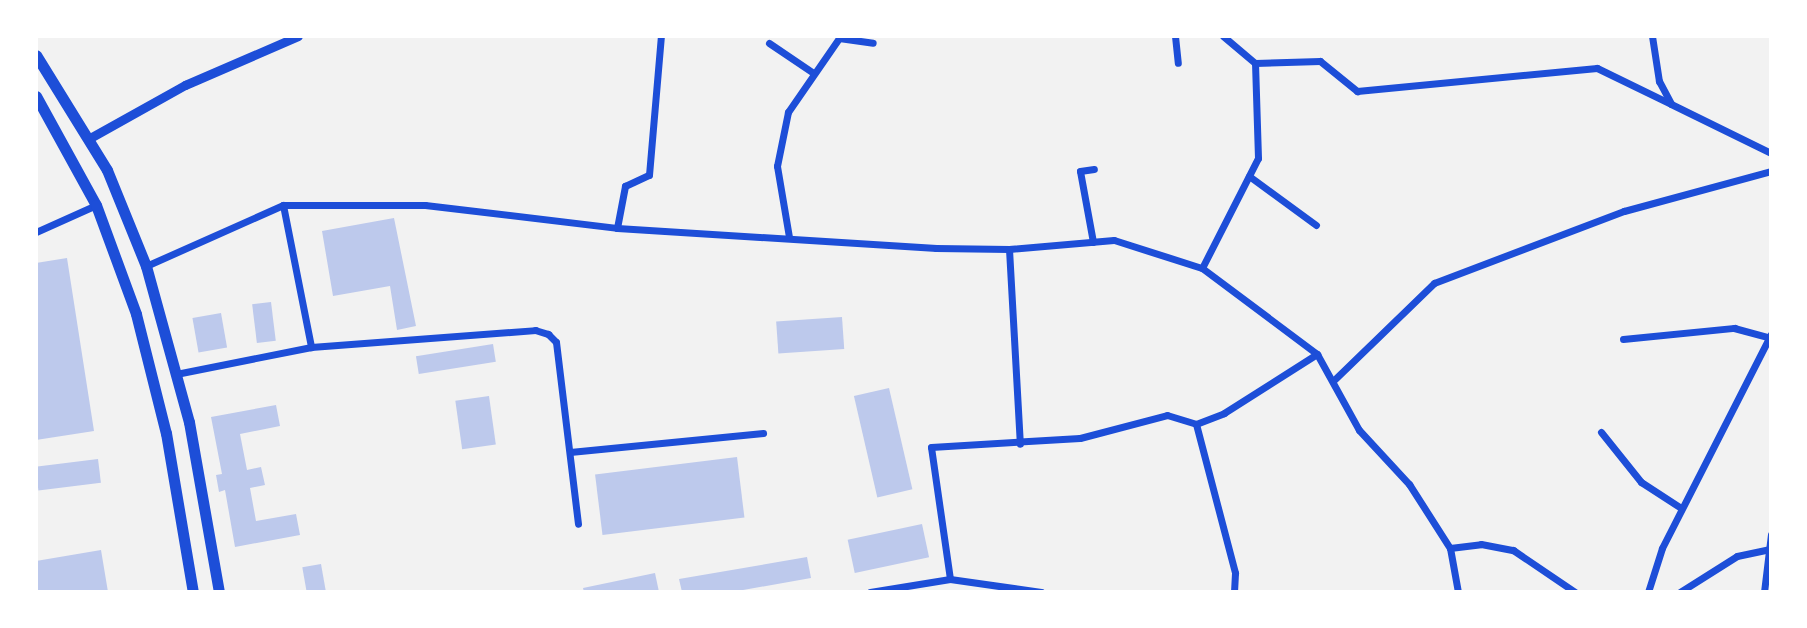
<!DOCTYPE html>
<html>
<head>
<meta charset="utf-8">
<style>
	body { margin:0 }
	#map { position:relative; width:1807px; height:628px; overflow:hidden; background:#f2f2f2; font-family:"Work Sans",sans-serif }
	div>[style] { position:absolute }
	.building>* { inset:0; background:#bdc9ec; transform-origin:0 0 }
	.minor>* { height:7px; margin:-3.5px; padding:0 3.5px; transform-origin:3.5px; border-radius:3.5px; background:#1d4ed8 }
	.tertiary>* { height:9px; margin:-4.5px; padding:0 4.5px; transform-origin:4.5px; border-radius:4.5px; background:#1d4ed8 }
	.primary>* { height:11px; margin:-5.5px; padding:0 5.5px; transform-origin:5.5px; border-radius:5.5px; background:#1d4ed8 }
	span { translate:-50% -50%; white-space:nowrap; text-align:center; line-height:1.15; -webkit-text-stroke:6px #fff; paint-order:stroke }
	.frame { position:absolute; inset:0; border:38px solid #fff; pointer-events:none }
</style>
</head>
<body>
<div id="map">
	<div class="building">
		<i style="clip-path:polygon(394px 218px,416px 326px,397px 330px,390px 286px,333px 296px,322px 231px)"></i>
		<i style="clip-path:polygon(67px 258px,94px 431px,36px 440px,36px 263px)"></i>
		<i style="left:271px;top:302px;width:39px;height:19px;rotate:83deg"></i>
		<i style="left:221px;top:313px;width:35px;height:29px;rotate:80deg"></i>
		<i style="left:842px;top:317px;width:32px;height:66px;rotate:86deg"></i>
		<i style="left:493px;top:344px;width:18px;height:78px;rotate:81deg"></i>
		<i style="left:889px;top:388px;width:104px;height:36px;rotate:77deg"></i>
		<i style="left:489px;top:396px;width:49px;height:34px;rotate:82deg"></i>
		<i style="clip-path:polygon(276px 405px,280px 426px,240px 434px,247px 470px,261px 467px,265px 485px,250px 488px,256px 521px,296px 514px,300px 535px,235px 547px,225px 490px,219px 492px,216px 475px,222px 474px,211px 417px)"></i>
		<i style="left:737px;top:457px;width:61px;height:143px;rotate:83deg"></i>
		<i style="left:98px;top:459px;width:24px;height:63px;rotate:83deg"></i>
		<i style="left:922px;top:524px;width:34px;height:76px;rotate:78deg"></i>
		<i style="clip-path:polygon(101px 550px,108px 592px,36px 592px,36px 561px)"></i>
		<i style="clip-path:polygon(807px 557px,811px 578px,732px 592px,682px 592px,679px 579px)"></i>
		<i style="left:321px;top:564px;width:28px;height:19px;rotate:80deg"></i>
		<i style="clip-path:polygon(655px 573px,659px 592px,584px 592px,583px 588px)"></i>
	</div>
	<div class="minor">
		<i style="left:1175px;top:36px;width:27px;rotate:84deg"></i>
		<i style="left:1223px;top:36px;width:42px;rotate:40.2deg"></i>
		<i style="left:1255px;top:63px;width:65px;rotate:-1.8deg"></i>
		<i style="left:1320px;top:61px;width:48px;rotate:39deg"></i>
		<i style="left:1357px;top:91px;width:241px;rotate:-5.5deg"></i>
		<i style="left:1597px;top:68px;width:82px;rotate:25.9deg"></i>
		<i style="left:1652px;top:36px;width:46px;rotate:81.2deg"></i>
		<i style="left:1659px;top:81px;width:26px;rotate:62deg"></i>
		<i style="left:1671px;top:104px;width:111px;rotate:26.1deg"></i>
		<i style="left:769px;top:43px;width:52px;rotate:34deg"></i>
		<i style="left:1249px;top:176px;width:83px;rotate:36.2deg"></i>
		<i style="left:283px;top:205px;width:145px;rotate:78.8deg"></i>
		<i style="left:617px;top:228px;width:43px;rotate:-79.2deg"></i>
		<i style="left:625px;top:186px;width:26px;rotate:-25deg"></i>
		<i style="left:649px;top:175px;width:140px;rotate:-85.1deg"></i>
		<i style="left:36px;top:232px;width:66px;rotate:-24.2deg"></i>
		<i style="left:789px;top:237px;width:72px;rotate:-99.6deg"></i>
		<i style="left:777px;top:166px;width:55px;rotate:-78.5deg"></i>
		<i style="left:788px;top:112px;width:90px;rotate:-55.4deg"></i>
		<i style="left:839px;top:38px;width:34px;rotate:8deg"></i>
		<i style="left:1093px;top:242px;width:72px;rotate:-100.4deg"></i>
		<i style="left:1080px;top:171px;width:14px;rotate:-8deg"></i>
		<i style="left:1009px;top:249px;width:195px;rotate:86.8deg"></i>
		<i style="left:146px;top:266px;width:150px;rotate:-24deg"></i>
		<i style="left:283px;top:205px;width:142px"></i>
		<i style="left:425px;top:205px;width:193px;rotate:6.8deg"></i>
		<i style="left:617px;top:228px;width:320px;rotate:3.6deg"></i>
		<i style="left:936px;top:248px;width:73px;rotate:0.8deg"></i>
		<i style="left:1009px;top:249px;width:105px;rotate:-4.9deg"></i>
		<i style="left:1114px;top:240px;width:92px;rotate:17.7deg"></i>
		<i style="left:1202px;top:268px;width:144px;rotate:36.8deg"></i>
		<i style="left:1317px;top:354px;width:87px;rotate:61.1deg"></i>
		<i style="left:1359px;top:430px;width:74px;rotate:47.2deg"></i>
		<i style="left:1409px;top:484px;width:76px;rotate:57.4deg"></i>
		<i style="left:1450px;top:548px;width:45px;rotate:79.7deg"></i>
		<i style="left:1202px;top:268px;width:123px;rotate:-63deg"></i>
		<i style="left:1258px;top:158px;width:95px;rotate:-91.8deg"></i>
		<i style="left:1623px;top:339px;width:112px;rotate:-5.7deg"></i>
		<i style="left:1734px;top:328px;width:35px;rotate:15deg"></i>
		<i style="left:176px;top:374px;width:138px;rotate:-11.3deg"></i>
		<i style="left:311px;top:347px;width:225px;rotate:-4.3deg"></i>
		<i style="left:535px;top:330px;width:14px;rotate:17deg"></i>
		<i style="left:548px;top:334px;width:11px;rotate:45deg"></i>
		<i style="left:556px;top:342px;width:183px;rotate:83.1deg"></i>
		<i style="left:1335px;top:379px;width:138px;rotate:-44.1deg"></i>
		<i style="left:1434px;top:283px;width:203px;rotate:-20.8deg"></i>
		<i style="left:1624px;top:211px;width:152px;rotate:-15.2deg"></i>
		<i style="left:1196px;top:424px;width:154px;rotate:75.3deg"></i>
		<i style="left:1235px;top:573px;width:19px;rotate:93deg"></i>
		<i style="left:1601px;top:432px;width:64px;rotate:51.3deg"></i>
		<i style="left:1641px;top:482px;width:48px;rotate:33deg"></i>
		<i style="left:570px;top:452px;width:194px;rotate:-5.6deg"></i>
		<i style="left:1450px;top:548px;width:31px;rotate:-7deg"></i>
		<i style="left:1481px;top:544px;width:33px;rotate:11deg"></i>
		<i style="left:1513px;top:550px;width:75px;rotate:34.1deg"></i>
		<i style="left:950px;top:579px;width:133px;rotate:-98.2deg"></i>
		<i style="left:931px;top:447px;width:149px;rotate:-3.5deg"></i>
		<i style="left:1080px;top:438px;width:90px;rotate:-14.8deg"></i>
		<i style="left:1167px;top:415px;width:30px;rotate:17deg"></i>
		<i style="left:1196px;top:424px;width:30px;rotate:-21deg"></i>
		<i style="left:1224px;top:413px;width:110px;rotate:-32.4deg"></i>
		<i style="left:870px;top:592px;width:81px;rotate:-9.2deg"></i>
		<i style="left:950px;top:579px;width:92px;rotate:8.1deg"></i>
		<i style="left:1648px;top:592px;width:46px;rotate:-72.3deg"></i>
		<i style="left:1662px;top:548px;width:240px;rotate:-63deg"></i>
		<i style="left:1680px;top:592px;width:67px;rotate:-32.3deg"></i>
		<i style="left:1737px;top:556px;width:35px;rotate:-12deg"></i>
		<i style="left:1764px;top:592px;width:58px;rotate:-83.1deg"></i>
	</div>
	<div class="tertiary">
		<i style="left:90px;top:138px;width:109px;rotate:-29.2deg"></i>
		<i style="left:185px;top:85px;width:123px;rotate:-23.4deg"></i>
	</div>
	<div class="primary">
		<i style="left:36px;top:55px;width:135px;rotate:58.3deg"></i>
		<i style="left:107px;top:170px;width:104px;rotate:67.9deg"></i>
		<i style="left:146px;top:266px;width:162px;rotate:74.6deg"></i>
		<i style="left:189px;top:422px;width:173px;rotate:80deg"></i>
		<i style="left:36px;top:96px;width:124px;rotate:61.2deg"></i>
		<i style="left:96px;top:205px;width:116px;rotate:69.8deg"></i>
		<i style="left:136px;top:314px;width:123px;rotate:75.9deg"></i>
		<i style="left:166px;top:433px;width:161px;rotate:80.4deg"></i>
	</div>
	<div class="frame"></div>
</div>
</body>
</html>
